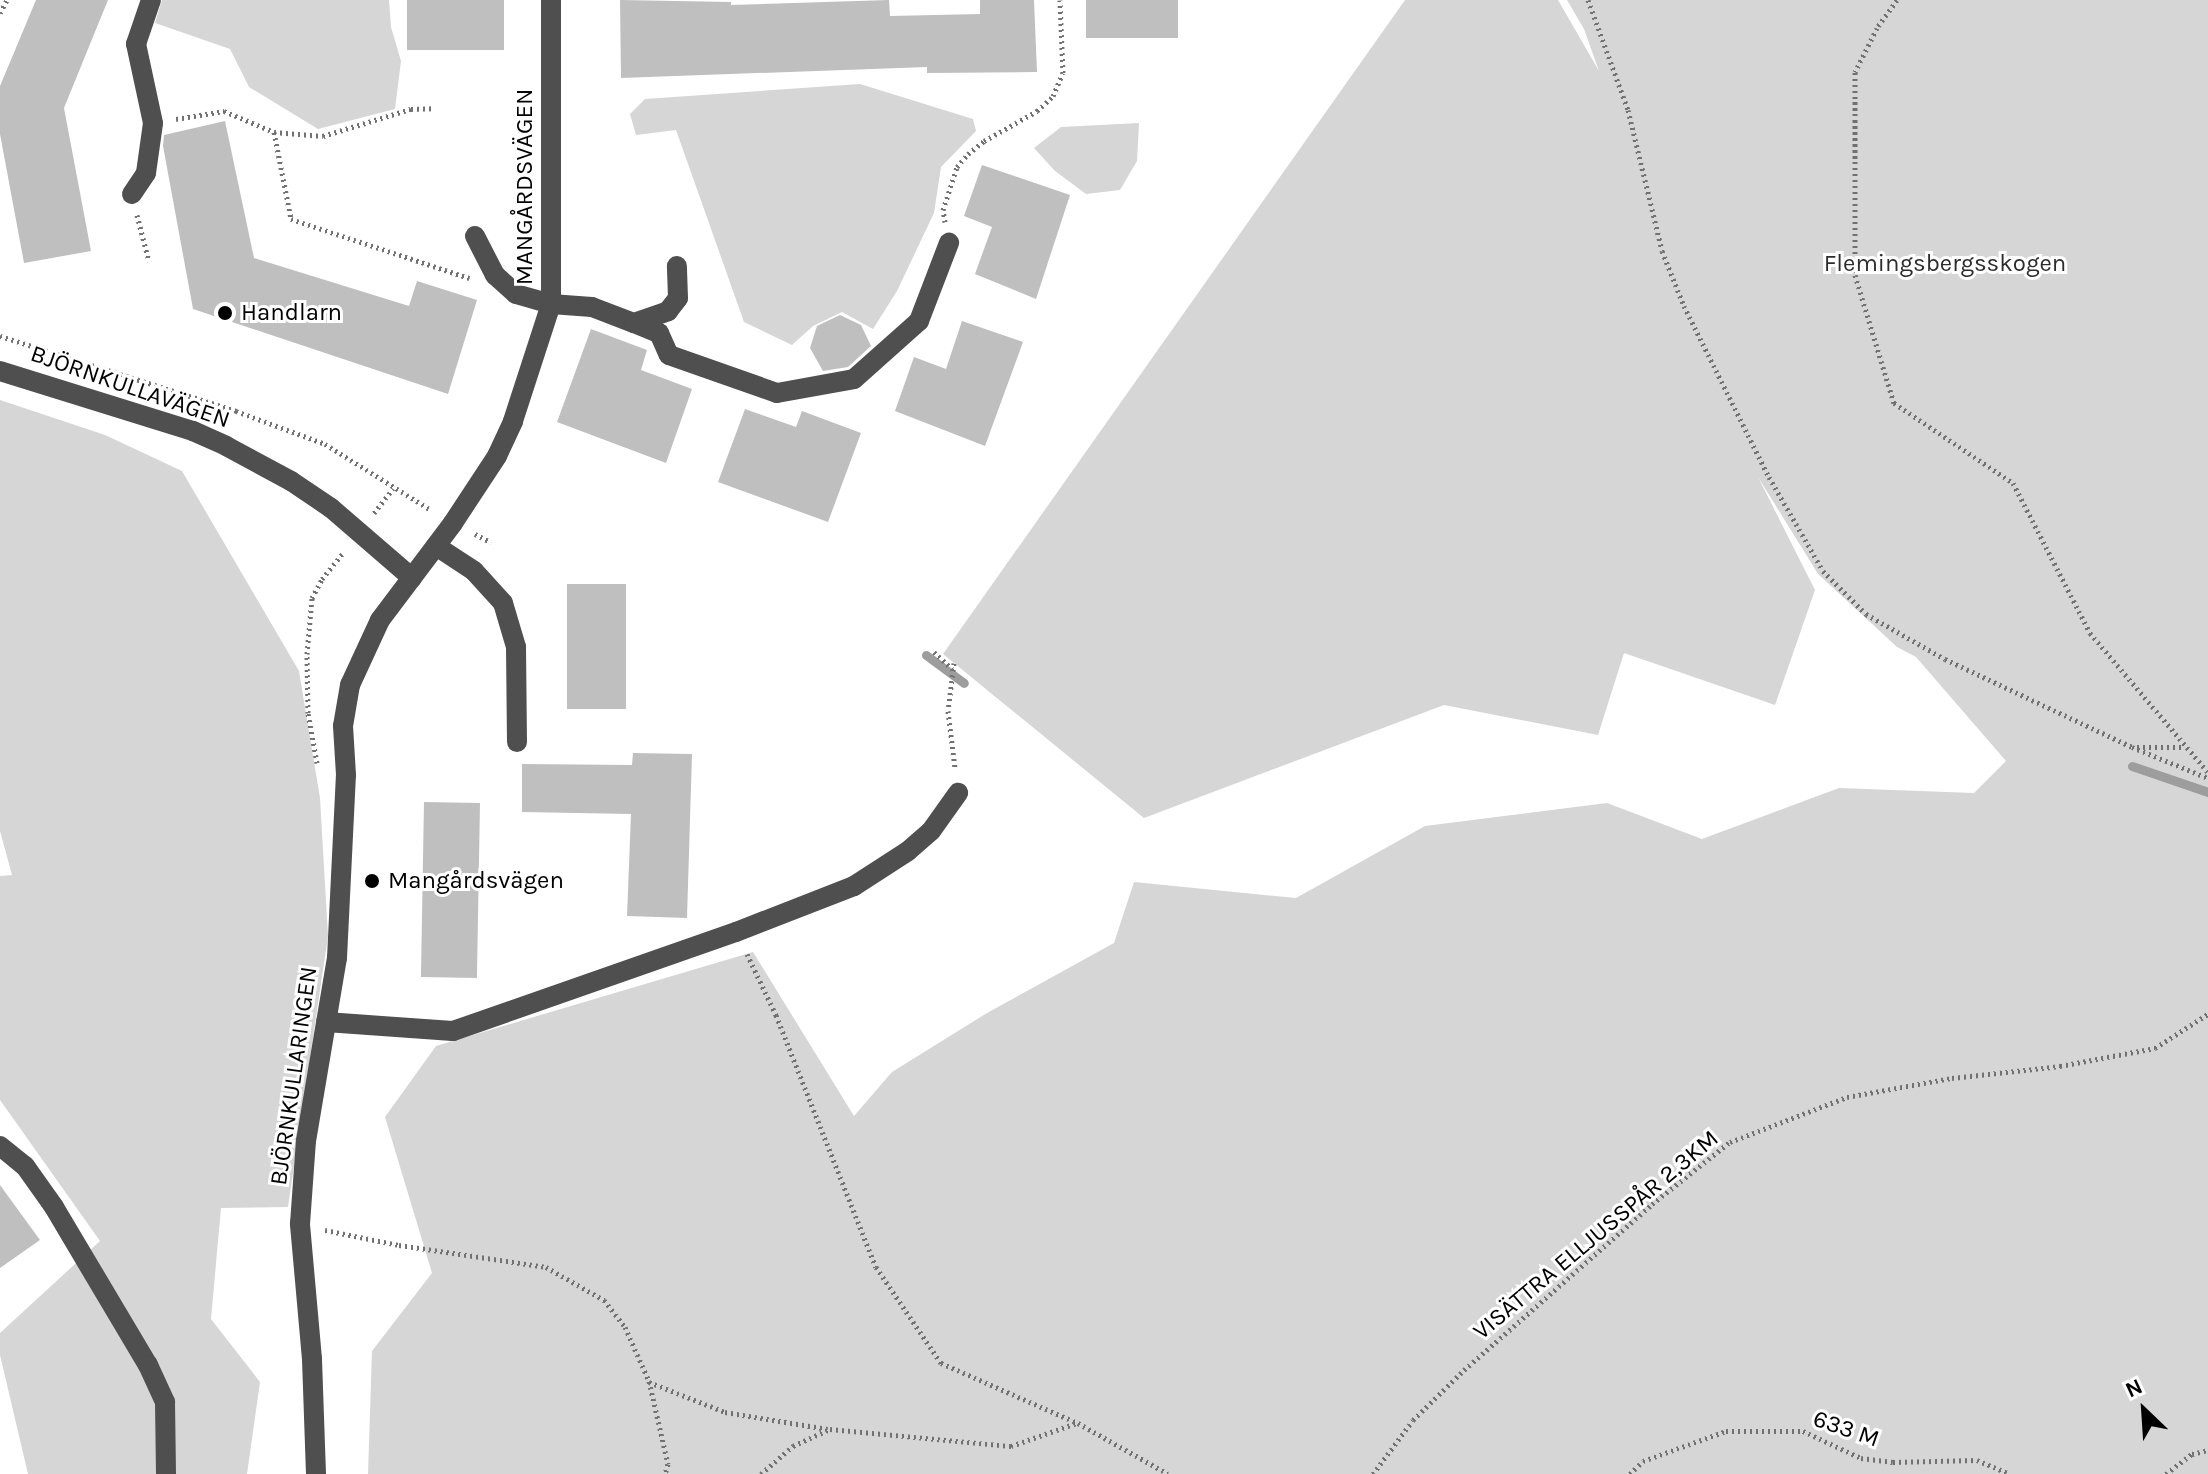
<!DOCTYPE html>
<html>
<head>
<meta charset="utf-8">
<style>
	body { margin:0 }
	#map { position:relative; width:2208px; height:1474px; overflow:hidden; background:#fff; font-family:Karla,sans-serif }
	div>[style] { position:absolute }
	.green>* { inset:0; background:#d6d6d6 }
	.stream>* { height:9px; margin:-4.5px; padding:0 4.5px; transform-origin:4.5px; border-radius:4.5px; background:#9d9d9d }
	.building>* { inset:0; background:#bfbfbf; transform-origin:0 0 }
	.path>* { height:5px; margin-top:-2.5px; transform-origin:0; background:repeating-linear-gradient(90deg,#717171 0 2px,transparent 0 6px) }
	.minor>* { height:20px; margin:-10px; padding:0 10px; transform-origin:10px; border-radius:10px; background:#4f4f4f }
	.dots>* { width:22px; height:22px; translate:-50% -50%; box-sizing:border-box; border:4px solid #fff; border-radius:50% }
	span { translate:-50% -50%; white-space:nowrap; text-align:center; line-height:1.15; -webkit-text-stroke:6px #fff; paint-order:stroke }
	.street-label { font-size:24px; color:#000 }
	.park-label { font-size:24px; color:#2d2d2d }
	.poi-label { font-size:24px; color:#000 }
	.left { translate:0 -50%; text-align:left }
	.north { position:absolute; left:2104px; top:1370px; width:80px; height:80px; -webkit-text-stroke:6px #fff; paint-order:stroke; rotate:335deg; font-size:22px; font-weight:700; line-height:32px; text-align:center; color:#000 }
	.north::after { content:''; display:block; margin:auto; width:28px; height:36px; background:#000; clip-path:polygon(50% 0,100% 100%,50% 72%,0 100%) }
</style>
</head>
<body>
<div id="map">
	<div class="green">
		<i style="clip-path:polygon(162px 0,389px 0,391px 27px,401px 61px,395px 109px,318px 129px,249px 87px,230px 49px,155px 23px)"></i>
		<i style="clip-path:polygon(1405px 0,1558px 0,1599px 71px,1584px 29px,1567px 0,2208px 0,2208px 1474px,368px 1474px,372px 1351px,432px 1273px,385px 1117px,436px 1046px,753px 952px,854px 1116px,892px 1072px,987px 1013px,1114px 943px,1134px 882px,1296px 898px,1425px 826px,1607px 803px,1702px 839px,1839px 788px,1974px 793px,2006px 761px,1916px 657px,1897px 647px,1818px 574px,1758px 477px,1815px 590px,1775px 705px,1624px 653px,1598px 735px,1444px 705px,1144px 818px,943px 654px)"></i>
		<i style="clip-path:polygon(860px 84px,973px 119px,976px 131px,941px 167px,934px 213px,897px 291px,873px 329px,842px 312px,813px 326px,792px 345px,744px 322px,676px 130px,636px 135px,630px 114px,645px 99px)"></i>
		<i style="clip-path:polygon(1139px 123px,1137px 161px,1120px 190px,1086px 194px,1055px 171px,1034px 148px,1061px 127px)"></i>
		<i style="clip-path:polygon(0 400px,105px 435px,182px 471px,299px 671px,320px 798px,328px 936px,288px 1207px,221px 1208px,211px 1319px,260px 1382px,247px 1474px,28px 1474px,0 1355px,0 1333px,100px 1241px,0 1100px,0 876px,12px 875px,0 831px)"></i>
	</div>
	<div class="stream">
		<i style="left:926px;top:655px;width:47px;rotate:36.4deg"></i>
		<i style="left:2132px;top:766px;width:80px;rotate:18.9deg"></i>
	</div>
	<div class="building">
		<i style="clip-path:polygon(36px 0,108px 0,64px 108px,91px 251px,24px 263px,0 134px,0 86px)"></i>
		<i style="left:407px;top:0;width:97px;height:50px"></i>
		<i style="clip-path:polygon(620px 0,731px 2px,731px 5px,889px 0,890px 16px,980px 14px,980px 0,1034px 0,1037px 72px,927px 73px,927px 67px,621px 78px)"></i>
		<i style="left:1086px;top:0;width:92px;height:38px"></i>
		<i style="clip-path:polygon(225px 121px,254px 258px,409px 306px,417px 281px,477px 300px,448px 394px,193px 309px,163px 146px,164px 135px)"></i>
		<i style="clip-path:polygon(982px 165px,1070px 195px,1036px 299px,975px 274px,992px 227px,964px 216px)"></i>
		<i style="clip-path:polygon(840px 315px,861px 325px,871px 346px,848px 367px,823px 371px,810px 348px,817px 326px)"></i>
		<i style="clip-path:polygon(962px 321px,1023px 342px,985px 446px,895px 411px,914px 357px,946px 369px)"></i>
		<i style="clip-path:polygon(591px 329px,647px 350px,641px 370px,692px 389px,666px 463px,557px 422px)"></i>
		<i style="clip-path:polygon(745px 409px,796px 427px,802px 411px,861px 433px,828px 522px,718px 482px)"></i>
		<i style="left:567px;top:584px;width:59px;height:125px"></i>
		<i style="clip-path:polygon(633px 753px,692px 754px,687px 918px,627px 916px,631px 814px,522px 812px,522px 764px,632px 765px)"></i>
		<i style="left:424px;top:802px;width:56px;height:175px;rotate:1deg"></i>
		<i style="clip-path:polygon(0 1185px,40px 1240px,0 1268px)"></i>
	</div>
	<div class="path">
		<i style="left:1588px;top:0;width:117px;rotate:70deg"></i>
		<i style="left:1628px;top:110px;width:145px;rotate:76.4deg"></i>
		<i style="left:1662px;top:251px;width:59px;rotate:68.2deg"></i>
		<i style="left:1684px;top:306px;width:191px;rotate:63.6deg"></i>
		<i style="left:1769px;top:477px;width:108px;rotate:60.1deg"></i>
		<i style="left:1823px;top:571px;width:61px;rotate:45deg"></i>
		<i style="left:1866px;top:614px;width:91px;rotate:29.7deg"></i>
		<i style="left:1945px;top:659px;width:207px;rotate:25.2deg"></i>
		<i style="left:2132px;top:747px;width:82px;rotate:22.2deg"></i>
		<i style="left:1897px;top:0;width:34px;rotate:126deg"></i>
		<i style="left:1877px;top:28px;width:49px;rotate:116.6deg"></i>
		<i style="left:1855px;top:72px;width:203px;rotate:90deg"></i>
		<i style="left:1855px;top:275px;width:134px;rotate:73.1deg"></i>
		<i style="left:1894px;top:403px;width:143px;rotate:33.9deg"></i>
		<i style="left:2013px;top:483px;width:169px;rotate:62.8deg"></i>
		<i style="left:2090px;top:633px;width:182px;rotate:49.7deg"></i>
		<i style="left:0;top:13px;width:15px;rotate:-62deg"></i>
		<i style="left:176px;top:119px;width:49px;rotate:-9.5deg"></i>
		<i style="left:224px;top:111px;width:54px;rotate:22.8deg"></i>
		<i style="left:274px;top:132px;width:49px;rotate:4.7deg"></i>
		<i style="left:323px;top:136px;width:92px;rotate:-17.1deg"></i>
		<i style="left:411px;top:109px;width:23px;rotate:-2deg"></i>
		<i style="left:274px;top:132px;width:89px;rotate:78.9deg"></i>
		<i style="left:291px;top:219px;width:188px;rotate:18.3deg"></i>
		<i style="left:137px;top:215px;width:48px;rotate:75.4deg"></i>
		<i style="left:945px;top:222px;width:12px;rotate:-99deg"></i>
		<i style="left:943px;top:210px;width:45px;rotate:-72deg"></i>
		<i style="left:957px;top:167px;width:17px;rotate:-50deg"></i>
		<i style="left:968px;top:154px;width:21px;rotate:-39deg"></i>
		<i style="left:984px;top:141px;width:61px;rotate:-29.5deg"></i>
		<i style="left:1037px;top:111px;width:22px;rotate:-43deg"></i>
		<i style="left:1053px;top:96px;width:25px;rotate:-67deg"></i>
		<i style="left:1063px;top:73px;width:73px;rotate:-92.4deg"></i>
		<i style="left:0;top:336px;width:248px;rotate:17.6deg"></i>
		<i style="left:236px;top:411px;width:95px;rotate:20.3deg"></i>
		<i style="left:325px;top:444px;width:125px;rotate:31.9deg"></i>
		<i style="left:374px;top:513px;width:31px;rotate:-52deg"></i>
		<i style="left:475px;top:534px;width:18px;rotate:27deg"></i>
		<i style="left:934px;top:652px;width:25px;rotate:43deg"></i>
		<i style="left:954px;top:663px;width:48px;rotate:97.1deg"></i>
		<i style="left:948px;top:711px;width:57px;rotate:83deg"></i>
		<i style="left:2137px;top:747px;width:46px"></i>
		<i style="left:317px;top:763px;width:51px;rotate:-100.2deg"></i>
		<i style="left:308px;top:713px;width:59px;rotate:-91deg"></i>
		<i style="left:307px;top:654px;width:56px;rotate:-84.9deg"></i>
		<i style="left:312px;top:598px;width:21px;rotate:-62deg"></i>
		<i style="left:322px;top:579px;width:35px;rotate:-51deg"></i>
		<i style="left:747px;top:954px;width:68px;rotate:64.6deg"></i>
		<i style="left:776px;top:1015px;width:271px;rotate:68.4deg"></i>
		<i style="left:876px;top:1267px;width:116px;rotate:55.9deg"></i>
		<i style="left:941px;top:1363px;width:150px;rotate:23.7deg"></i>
		<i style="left:1078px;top:1423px;width:103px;rotate:29.5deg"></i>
		<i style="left:325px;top:1230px;width:76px;rotate:11.5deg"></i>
		<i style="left:399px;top:1245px;width:149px;rotate:8.5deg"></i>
		<i style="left:546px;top:1267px;width:67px;rotate:29.6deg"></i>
		<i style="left:604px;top:1300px;width:34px;rotate:52deg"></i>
		<i style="left:625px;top:1327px;width:59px;rotate:66deg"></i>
		<i style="left:649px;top:1381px;width:85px;rotate:77.1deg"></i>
		<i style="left:668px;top:1464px;width:10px;rotate:107deg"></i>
		<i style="left:649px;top:1382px;width:82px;rotate:21.5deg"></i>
		<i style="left:725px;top:1412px;width:104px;rotate:9.4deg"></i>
		<i style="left:761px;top:1474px;width:43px;rotate:-41.2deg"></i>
		<i style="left:793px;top:1446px;width:41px;rotate:-24.7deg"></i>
		<i style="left:830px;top:1429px;width:182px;rotate:5.4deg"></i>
		<i style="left:1011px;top:1446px;width:70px;rotate:-19.2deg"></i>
		<i style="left:1373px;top:1474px;width:67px;rotate:-53.5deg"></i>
		<i style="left:1413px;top:1420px;width:71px;rotate:-44.4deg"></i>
		<i style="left:1464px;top:1370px;width:251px;rotate:-41.4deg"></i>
		<i style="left:1652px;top:1204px;width:100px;rotate:-38.5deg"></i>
		<i style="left:1730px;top:1142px;width:125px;rotate:-21deg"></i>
		<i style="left:1847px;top:1097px;width:107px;rotate:-10.3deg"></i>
		<i style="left:1952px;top:1078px;width:109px;rotate:-6.3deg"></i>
		<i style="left:2060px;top:1066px;width:97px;rotate:-10.7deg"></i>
		<i style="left:2155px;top:1048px;width:63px;rotate:-32.7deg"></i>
		<i style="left:1630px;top:1474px;width:18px;rotate:-45deg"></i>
		<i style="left:1643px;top:1461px;width:88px;rotate:-19.9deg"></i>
		<i style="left:1726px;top:1431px;width:77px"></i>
		<i style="left:1803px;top:1431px;width:64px;rotate:25deg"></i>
		<i style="left:1861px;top:1458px;width:32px;rotate:7deg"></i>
		<i style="left:1893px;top:1462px;width:84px;rotate:-1.4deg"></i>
		<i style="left:1977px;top:1460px;width:36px;rotate:23deg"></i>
		<i style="left:2166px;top:1474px;width:33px;rotate:-38deg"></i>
		<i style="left:2192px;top:1454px;width:16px;rotate:-14deg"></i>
	</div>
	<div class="minor">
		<i style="left:132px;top:194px;width:25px;rotate:-56deg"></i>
		<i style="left:146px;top:173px;width:50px;rotate:-82deg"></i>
		<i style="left:153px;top:123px;width:81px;rotate:-102.1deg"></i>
		<i style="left:136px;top:44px;width:46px;rotate:-71.2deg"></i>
		<i style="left:475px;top:236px;width:44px;rotate:62.9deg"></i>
		<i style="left:495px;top:275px;width:28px;rotate:42deg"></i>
		<i style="left:516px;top:294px;width:36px;rotate:16deg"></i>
		<i style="left:551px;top:304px;width:41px;rotate:4.2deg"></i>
		<i style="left:592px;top:307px;width:45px;rotate:20.9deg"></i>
		<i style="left:634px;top:323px;width:27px;rotate:22deg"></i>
		<i style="left:659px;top:333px;width:24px;rotate:66deg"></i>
		<i style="left:669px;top:355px;width:114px;rotate:19.4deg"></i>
		<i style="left:777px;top:393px;width:78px;rotate:-10.3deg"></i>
		<i style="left:854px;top:379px;width:87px;rotate:-41.7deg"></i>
		<i style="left:919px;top:321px;width:84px;rotate:-69deg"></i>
		<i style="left:634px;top:323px;width:36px;rotate:-19deg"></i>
		<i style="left:668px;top:311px;width:16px;rotate:-52deg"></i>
		<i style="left:678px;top:298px;width:32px;rotate:-92deg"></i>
		<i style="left:0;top:371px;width:202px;rotate:17.3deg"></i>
		<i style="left:193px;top:431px;width:36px;rotate:24deg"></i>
		<i style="left:226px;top:446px;width:74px;rotate:28.3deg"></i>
		<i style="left:291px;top:481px;width:48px;rotate:34deg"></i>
		<i style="left:331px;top:508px;width:107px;rotate:40.8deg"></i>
		<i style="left:436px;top:546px;width:45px;rotate:33.3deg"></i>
		<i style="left:474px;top:571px;width:43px;rotate:47.8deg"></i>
		<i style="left:503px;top:603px;width:46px;rotate:73.5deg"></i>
		<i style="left:516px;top:647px;width:95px;rotate:89.4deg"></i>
		<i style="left:326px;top:1022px;width:127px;rotate:4.1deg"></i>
		<i style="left:453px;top:1031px;width:300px;rotate:-19.3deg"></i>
		<i style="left:736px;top:932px;width:127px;rotate:-21.3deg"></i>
		<i style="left:854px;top:886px;width:64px;rotate:-32.9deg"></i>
		<i style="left:908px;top:851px;width:30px;rotate:-41deg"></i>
		<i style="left:931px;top:831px;width:47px;rotate:-54.6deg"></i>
		<i style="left:0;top:1146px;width:32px;rotate:39deg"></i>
		<i style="left:25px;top:1166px;width:50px;rotate:54.7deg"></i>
		<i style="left:54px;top:1207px;width:184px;rotate:59.3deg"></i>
		<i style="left:148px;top:1365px;width:41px;rotate:65.3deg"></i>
		<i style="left:165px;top:1402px;width:72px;rotate:89.2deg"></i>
		<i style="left:316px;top:1474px;width:115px;rotate:-92deg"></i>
		<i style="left:312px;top:1359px;width:136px;rotate:-95.1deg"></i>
		<i style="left:300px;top:1224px;width:83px;rotate:-85.9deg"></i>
		<i style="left:306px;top:1141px;width:186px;rotate:-80.4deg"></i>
		<i style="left:337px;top:958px;width:183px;rotate:-87.2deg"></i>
		<i style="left:346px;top:775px;width:49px;rotate:-93.5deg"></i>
		<i style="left:343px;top:726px;width:42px;rotate:-80.3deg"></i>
		<i style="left:350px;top:685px;width:72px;rotate:-65.2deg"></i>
		<i style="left:380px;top:620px;width:121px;rotate:-53deg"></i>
		<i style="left:453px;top:523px;width:80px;rotate:-56.7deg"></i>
		<i style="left:497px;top:456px;width:38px;rotate:-65deg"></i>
		<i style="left:513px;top:421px;width:123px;rotate:-72deg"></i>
		<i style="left:551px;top:304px;width:304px;rotate:-90deg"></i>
	</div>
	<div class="dots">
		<i style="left:225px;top:313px;background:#000"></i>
		<i style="left:372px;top:881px;background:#000"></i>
	</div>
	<div class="street-label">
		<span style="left:525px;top:187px;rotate:-90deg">MANGÅRDSVÄGEN</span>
		<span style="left:130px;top:387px;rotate:19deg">BJÖRNKULLAVÄGEN</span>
		<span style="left:294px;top:1076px;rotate:-82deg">BJÖRNKULLARINGEN</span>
		<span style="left:1596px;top:1235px;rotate:-40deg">VISÄTTRA ELLJUSSPÅR 2,3KM</span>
		<span style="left:1846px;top:1429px;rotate:19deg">633 M</span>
	</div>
	<div class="park-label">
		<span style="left:1945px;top:264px">Flemingsbergsskogen</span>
	</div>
	<div class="poi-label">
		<span class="left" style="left:241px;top:313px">Handlarn</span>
		<span class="left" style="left:388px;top:881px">Mangårdsvägen</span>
	</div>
	<div class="north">N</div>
</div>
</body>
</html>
